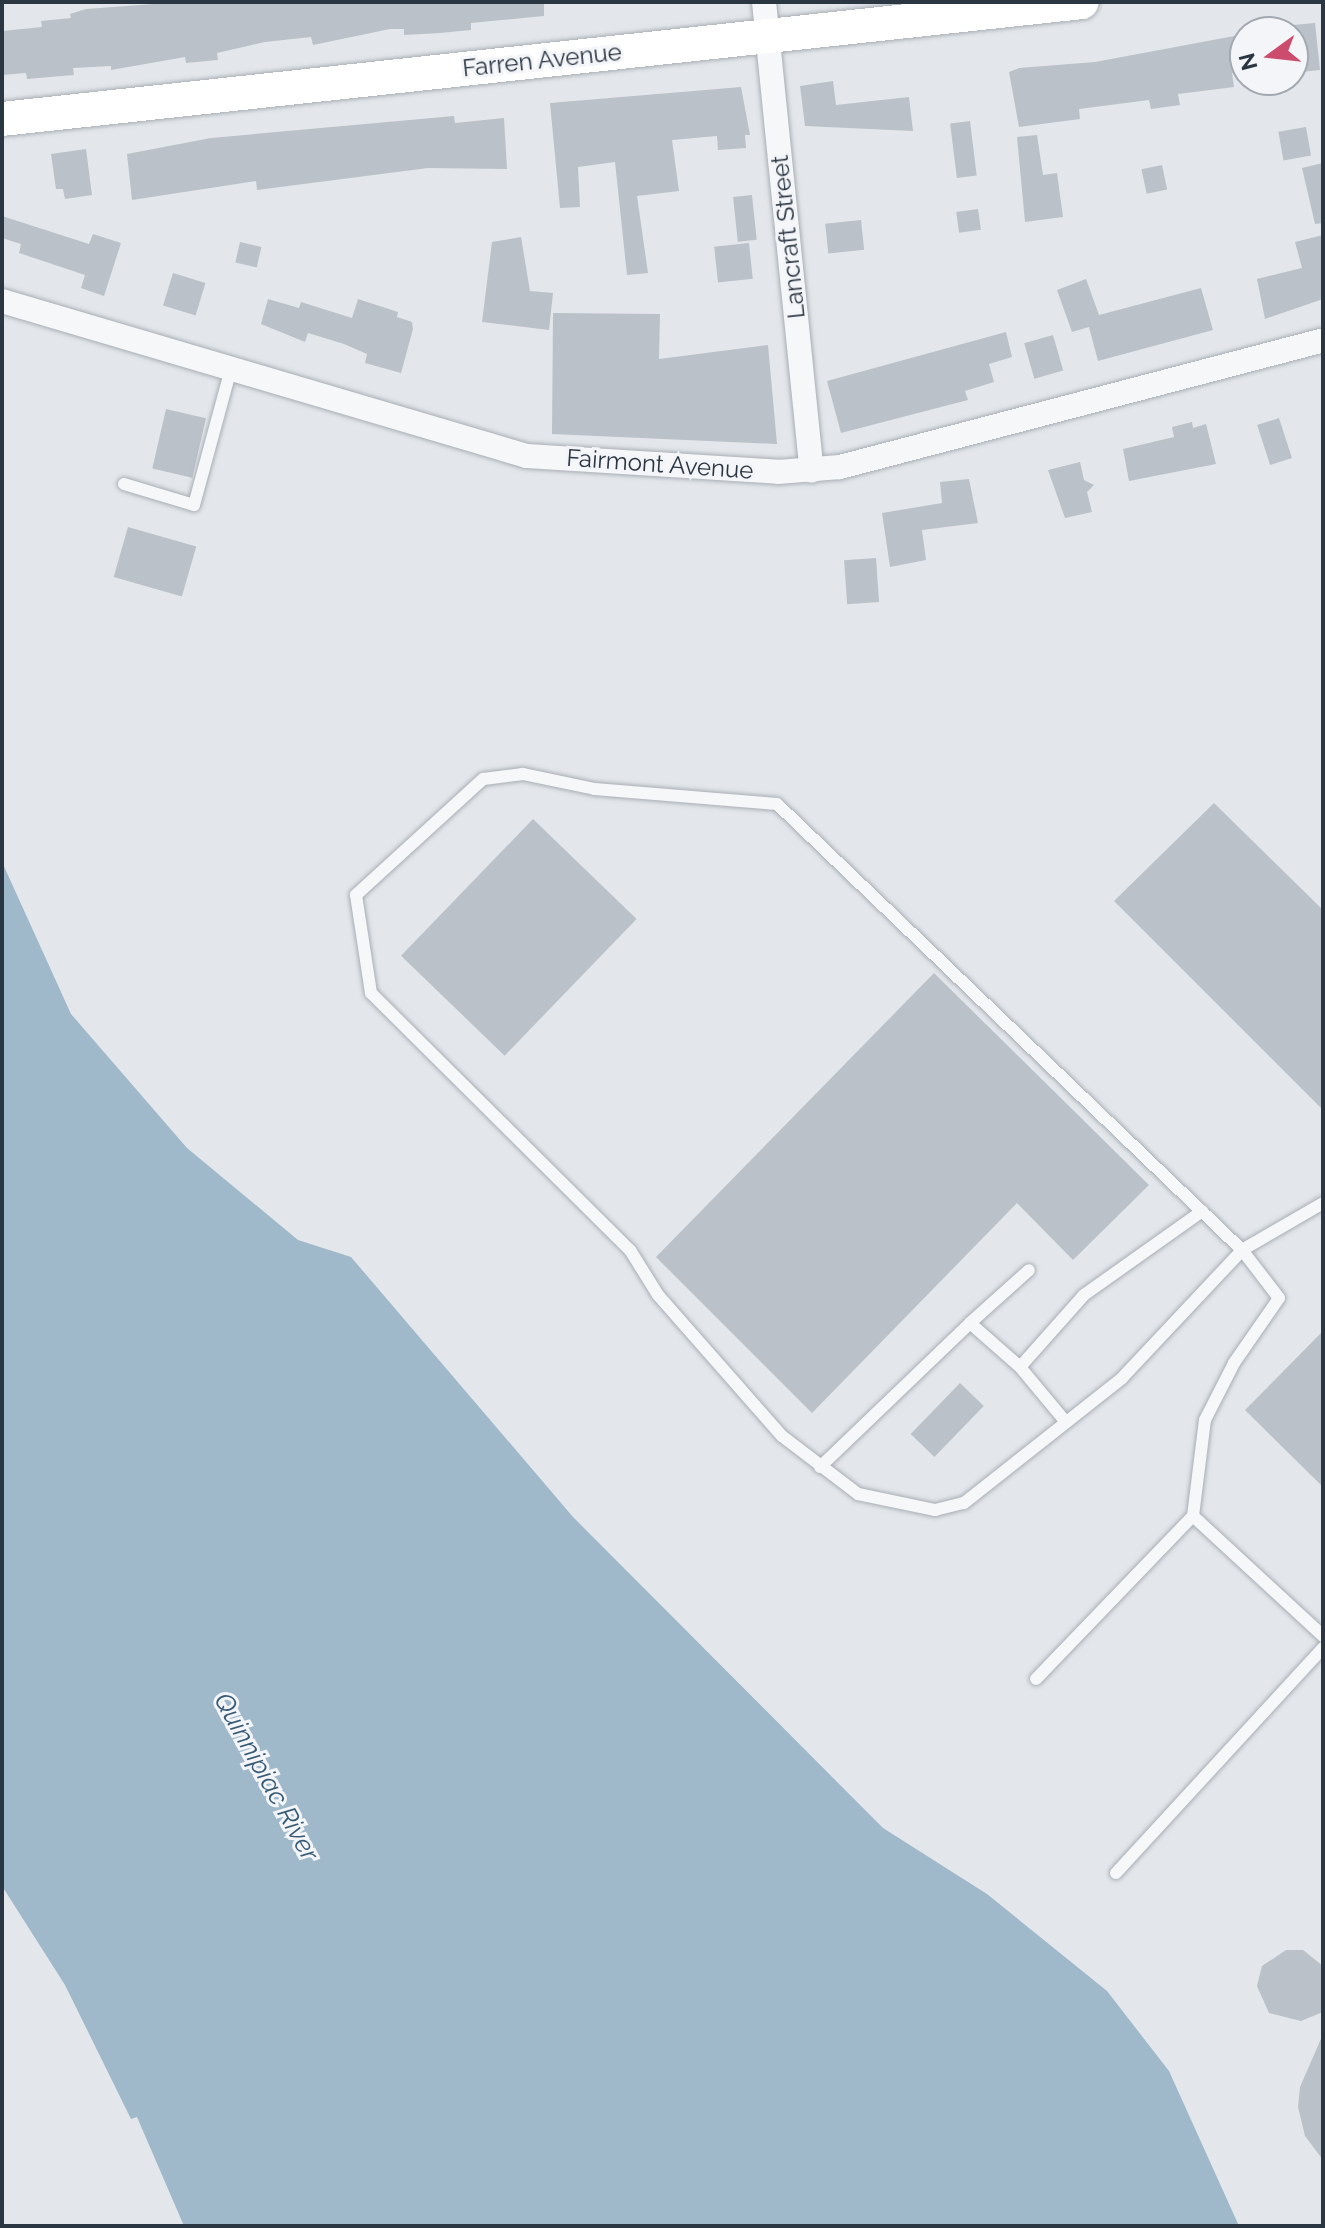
<!DOCTYPE html>
<html>
<head>
<meta charset="utf-8">
<style>
	body { margin:0 }
	#map { position:relative; width:1325px; height:2228px; overflow:hidden; background:#e3e7eb; font-family:Raleway,sans-serif }
	div>[style] { position:absolute }
	.water>* { inset:0; background:#9fb8ca }
	.building>* { inset:0; background:#bac1c8; transform-origin:0 0 }
	.roads { filter:drop-shadow(0 0 2px #a8aeb5) drop-shadow(0 0 2px #a8aeb5) }
	.lane>* { height:12px; margin:-6px; padding:0 6px; transform-origin:6px; border-radius:6px; background:#f6f7f9 }
	.street>* { height:24px; margin:-12px; padding:0 12px; transform-origin:12px; border-radius:12px; background:#f6f7f9 }
	.secondary>* { height:34px; margin:-17px; padding:0 17px; transform-origin:17px; border-radius:17px; background:#fff }
	span { translate:-50% -50%; white-space:nowrap; text-align:center; line-height:1.15; -webkit-text-stroke:6px #f3f5f8; paint-order:stroke }
	.street-label { font-size:24px; color:#2b3643 }
	.water-label { font-size:26px; color:#365976; font-style:italic }
	.frame { position:absolute; inset:0; border:4px solid #2b3643; pointer-events:none }
	.north { position:absolute; left:1229px; top:16px; width:80px; height:80px; box-sizing:border-box; background:#f3f5f8; border:2px solid #a3a9b0; border-radius:50%; rotate:255deg; font-size:22px; font-weight:700; line-height:32px; text-align:center; color:#2b3643 }
	.north::after { content:''; display:block; margin:auto; width:28px; height:36px; background:#cc4c6d; clip-path:polygon(50% 0,100% 100%,50% 72%,0 100%) }
</style>
</head>
<body>
<div id="map">
	<div class="water">
		<i style="clip-path:polygon(2px 862px,71px 1014px,187px 1148px,298px 1240px,351px 1257px,573px 1517px,883px 1828px,987px 1894px,1107px 1991px,1169px 2071px,1239px 2226px,184px 2226px,137px 2117px,131px 2119px,65px 1985px,2px 1886px)"></i>
	</div>
	<div class="building">
		<i style="clip-path:polygon(180px 2px,544px 2px,544px 16px,471px 23px,471px 30px,440px 33px,404px 35px,404px 29px,390px 29px,313px 45px,311px 37px,265px 42px,217px 53px,218px 60px,186px 63px,185px 57px,111px 70px,111px 66px,73px 68px,74px 75px,27px 79px,26px 73px,2px 75px,2px 31px,42px 27px,41px 21px,71px 18px,70px 14px,86px 9px)"></i>
		<i style="clip-path:polygon(1315px 23px,1320px 70px,1293px 73px,1293px 25px)"></i>
		<i style="clip-path:polygon(1245px 34px,1245px 72px,1232px 73px,1234px 87px,1178px 94px,1180px 105px,1151px 109px,1149px 100px,1079px 109px,1080px 119px,1019px 127px,1009px 72px,1019px 68px,1095px 62px)"></i>
		<i style="clip-path:polygon(833px 81px,836px 105px,909px 97px,913px 131px,805px 126px,800px 86px)"></i>
		<i style="clip-path:polygon(741px 87px,750px 135px,745px 135px,746px 148px,718px 150px,717px 136px,672px 140px,679px 191px,637px 196px,648px 273px,627px 275px,615px 162px,578px 167px,580px 207px,560px 208px,550px 103px)"></i>
		<i style="clip-path:polygon(454px 116px,455px 123px,504px 118px,507px 169px,428px 168px,257px 190px,256px 181px,132px 200px,127px 154px,211px 138px)"></i>
		<i style="left:970px;top:121px;width:55px;height:20px;rotate:83deg"></i>
		<i style="left:1306px;top:127px;width:29px;height:28px;rotate:80deg"></i>
		<i style="clip-path:polygon(1037px 135px,1043px 175px,1057px 173px,1063px 217px,1025px 222px,1017px 137px)"></i>
		<i style="clip-path:polygon(86px 149px,92px 195px,65px 199px,63px 189px,56px 189px,51px 154px)"></i>
		<i style="clip-path:polygon(1323px 163px,1323px 223px,1315px 224px,1302px 168px)"></i>
		<i style="left:1162px;top:165px;width:25px;height:21px;rotate:78deg"></i>
		<i style="left:752px;top:195px;width:45px;height:19px;rotate:84deg"></i>
		<i style="left:978px;top:209px;width:21px;height:22px;rotate:82deg"></i>
		<i style="clip-path:polygon(2px 216px,89px 244px,93px 234px,121px 243px,104px 296px,81px 288px,85px 275px,19px 253px,21px 244px,2px 238px)"></i>
		<i style="left:861px;top:220px;width:30px;height:36px;rotate:84deg"></i>
		<i style="clip-path:polygon(1323px 235px,1323px 299px,1265px 319px,1257px 279px,1302px 268px,1295px 242px)"></i>
		<i style="clip-path:polygon(521px 237px,530px 291px,553px 293px,549px 330px,482px 322px,492px 242px)"></i>
		<i style="left:240px;top:242px;width:22px;height:21px;rotate:13deg"></i>
		<i style="left:749px;top:243px;width:36px;height:35px;rotate:84deg"></i>
		<i style="left:173px;top:273px;width:34px;height:34px;rotate:17deg"></i>
		<i style="clip-path:polygon(1086px 279px,1099px 315px,1201px 288px,1213px 330px,1098px 361px,1089px 327px,1072px 332px,1057px 290px)"></i>
		<i style="clip-path:polygon(268px 299px,299px 308px,301px 302px,352px 318px,358px 299px,398px 312px,397px 317px,412px 322px,413px 329px,401px 373px,365px 363px,367px 354px,344px 344px,308px 333px,305px 342px,261px 324px)"></i>
		<i style="clip-path:polygon(553px 313px,660px 314px,659px 359px,768px 345px,777px 444px,552px 434px)"></i>
		<i style="clip-path:polygon(1006px 332px,1012px 357px,989px 364px,994px 382px,965px 391px,968px 400px,841px 433px,827px 381px)"></i>
		<i style="left:1053px;top:335px;width:37px;height:30px;rotate:74deg"></i>
		<i style="left:166px;top:409px;width:41px;height:61px;rotate:13deg"></i>
		<i style="left:1279px;top:418px;width:42px;height:23px;rotate:72deg"></i>
		<i style="clip-path:polygon(1192px 422px,1193px 428px,1206px 424px,1216px 464px,1129px 481px,1123px 449px,1174px 437px,1172px 427px)"></i>
		<i style="clip-path:polygon(1080px 462px,1084px 480px,1094px 485px,1087px 492px,1092px 512px,1065px 518px,1048px 470px)"></i>
		<i style="clip-path:polygon(969px 479px,978px 523px,922px 530px,926px 560px,890px 567px,882px 513px,942px 503px,940px 482px)"></i>
		<i style="left:128px;top:527px;width:71px;height:52px;rotate:16deg"></i>
		<i style="left:876px;top:558px;width:44px;height:32px;rotate:86deg"></i>
		<i style="clip-path:polygon(1214px 803px,1323px 910px,1323px 1110px,1114px 901px)"></i>
		<i style="left:533px;top:819px;width:144px;height:190px;rotate:44deg"></i>
		<i style="clip-path:polygon(934px 973px,1149px 1185px,1073px 1260px,1017px 1203px,812px 1413px,656px 1257px)"></i>
		<i style="clip-path:polygon(1323px 1331px,1323px 1487px,1245px 1410px)"></i>
		<i style="left:960px;top:1383px;width:33px;height:71px;rotate:44deg"></i>
		<i style="clip-path:polygon(1286px 1950px,1303px 1950px,1323px 1966px,1323px 2012px,1301px 2021px,1269px 2013px,1257px 1986px,1262px 1966px)"></i>
		<i style="clip-path:polygon(1323px 2034px,1323px 2160px,1305px 2136px,1298px 2107px,1300px 2087px)"></i>
	</div>
	<div class="roads">
		<div class="lane">
			<i style="left:124px;top:484px;width:73px;rotate:16.7deg"></i>
			<i style="left:194px;top:505px;width:141px;rotate:-74.8deg"></i>
			<i style="left:970px;top:1323px;width:79px;rotate:-41.9deg"></i>
			<i style="left:1020px;top:1367px;width:96px;rotate:-48.4deg"></i>
			<i style="left:1084px;top:1295px;width:145px;rotate:-35.4deg"></i>
			<i style="left:820px;top:1467px;width:208px;rotate:-43.8deg"></i>
			<i style="left:970px;top:1323px;width:67px;rotate:41.3deg"></i>
			<i style="left:1020px;top:1367px;width:70px;rotate:50.2deg"></i>
			<i style="left:1193px;top:1516px;width:177px;rotate:42.7deg"></i>
			<i style="left:1036px;top:1679px;width:226px;rotate:-46.1deg"></i>
			<i style="left:1193px;top:1516px;width:97px;rotate:-82.9deg"></i>
			<i style="left:1205px;top:1420px;width:64px;rotate:-63deg"></i>
			<i style="left:1234px;top:1363px;width:79px;rotate:-55.3deg"></i>
			<i style="left:1279px;top:1298px;width:61px;rotate:-127.6deg"></i>
			<i style="left:1242px;top:1250px;width:644px;rotate:-136.19deg"></i>
			<i style="left:777px;top:804px;width:183px;rotate:-175.3deg"></i>
			<i style="left:595px;top:789px;width:74px;rotate:-168.2deg"></i>
			<i style="left:523px;top:774px;width:40px;rotate:172.9deg"></i>
			<i style="left:483px;top:779px;width:172px;rotate:137.6deg"></i>
			<i style="left:356px;top:895px;width:99px;rotate:81.3deg"></i>
			<i style="left:371px;top:993px;width:365px;rotate:44.8deg"></i>
			<i style="left:630px;top:1250px;width:53px;rotate:58.1deg"></i>
			<i style="left:658px;top:1295px;width:188px;rotate:48.7deg"></i>
			<i style="left:782px;top:1436px;width:96px;rotate:37.3deg"></i>
			<i style="left:858px;top:1494px;width:79px;rotate:11.7deg"></i>
			<i style="left:935px;top:1510px;width:30px;rotate:-14deg"></i>
			<i style="left:964px;top:1503px;width:201px;rotate:-38.3deg"></i>
			<i style="left:1122px;top:1378px;width:175px;rotate:-46.8deg"></i>
			<i style="left:1242px;top:1250px;width:94px;rotate:-30.1deg"></i>
			<i style="left:1116px;top:1873px;width:306px;rotate:-47.4deg"></i>
		</div>
		<div class="street">
			<i style="left:764px;top:2px;width:471px;rotate:84.2deg"></i>
			<i style="left:2px;top:301px;width:547px;rotate:16.45deg"></i>
			<i style="left:527px;top:456px;width:252px;rotate:3.6deg"></i>
			<i style="left:778px;top:472px;width:62px;rotate:-4.6deg"></i>
			<i style="left:840px;top:467px;width:499px;rotate:-14.7deg"></i>
		</div>
		<div class="secondary">
			<i style="left:2px;top:119px;width:1086px;rotate:-6.18deg"></i>
		</div>
	</div>
	<div class="street-label">
		<span style="left:542px;top:60px;rotate:-6deg">Farren Avenue</span>
		<span style="left:788px;top:237px;rotate:-96deg">Lancraft Street</span>
		<span style="left:660px;top:464px;rotate:4deg">Fairmont Avenue</span>
	</div>
	<div class="water-label">
		<span style="left:266px;top:1777px;rotate:61deg">Quinnipiac River</span>
	</div>
	<div class="frame"></div>
	<div class="north">N</div>
</div>
</body>
</html>
